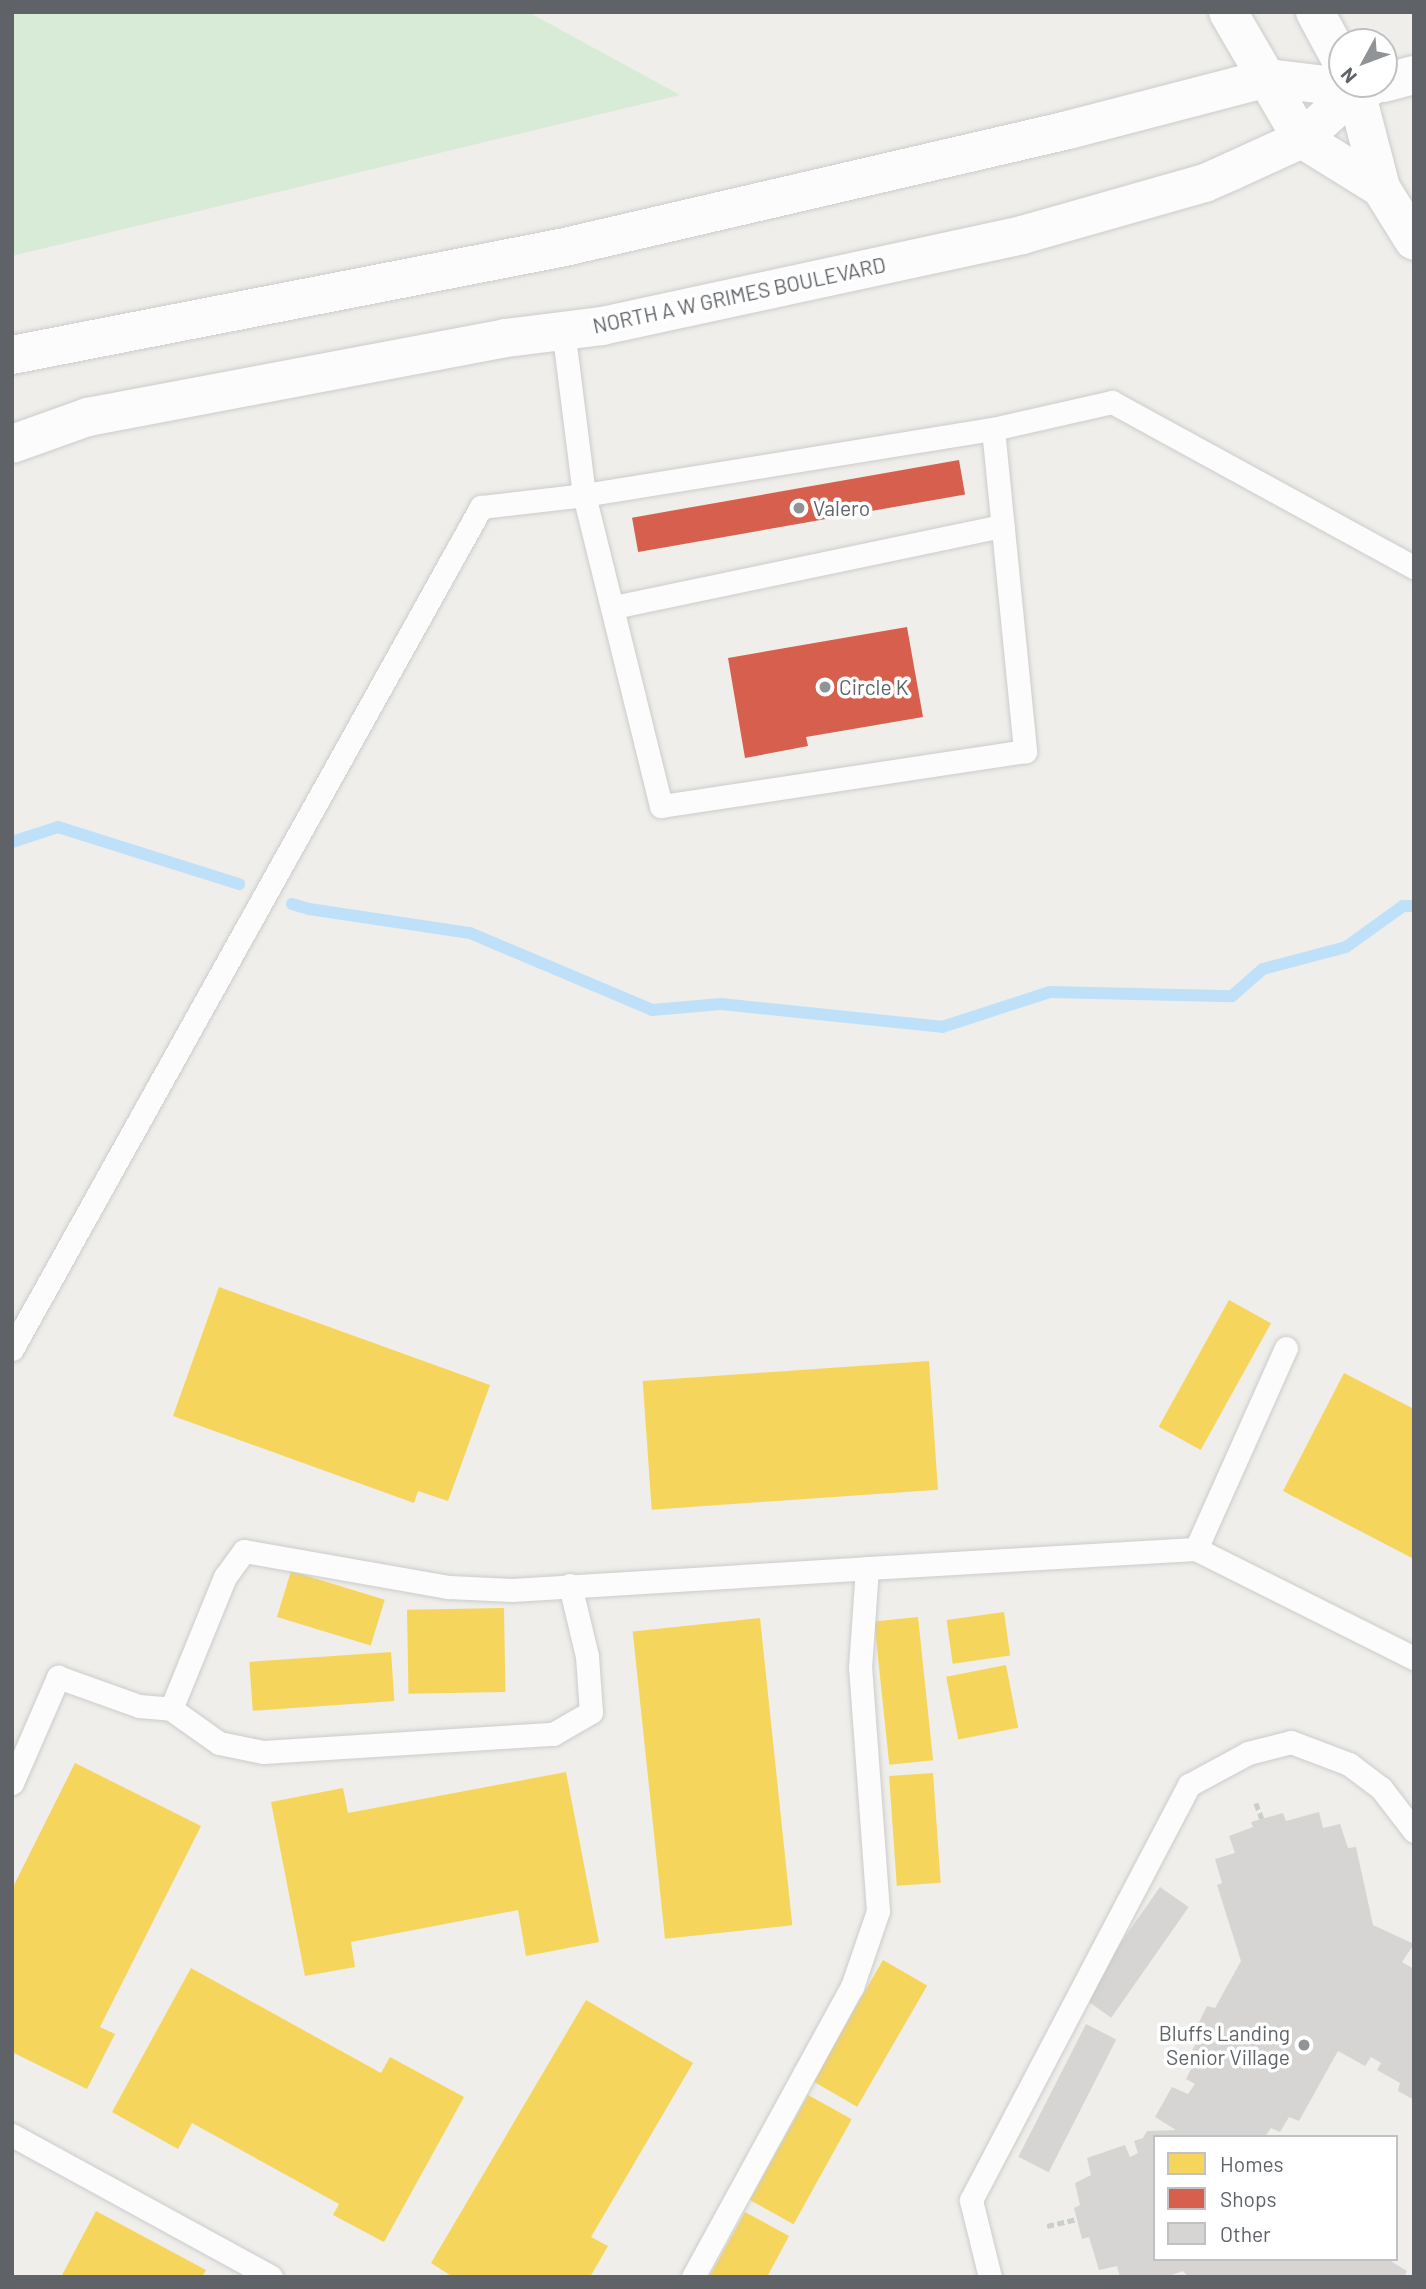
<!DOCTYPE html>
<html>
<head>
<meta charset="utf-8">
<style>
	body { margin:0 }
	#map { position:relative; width:1426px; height:2289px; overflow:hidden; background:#efeeea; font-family:Barlow,sans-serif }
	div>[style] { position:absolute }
	.green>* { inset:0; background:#d8ebd6 }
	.homes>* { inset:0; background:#f6d55c; transform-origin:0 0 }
	.shops>* { inset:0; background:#d6604d; transform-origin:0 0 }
	.stream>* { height:12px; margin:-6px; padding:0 6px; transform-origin:6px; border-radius:6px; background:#bfe0f9 }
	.building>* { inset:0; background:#d6d5d3; transform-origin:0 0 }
	.path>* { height:4.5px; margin-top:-2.25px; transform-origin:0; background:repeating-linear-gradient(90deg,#cacfcc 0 7px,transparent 0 10.5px) }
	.roads { filter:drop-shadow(0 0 2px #cbcccc) drop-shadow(0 0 2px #cbcccc) }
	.lane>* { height:23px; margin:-11.5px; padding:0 11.5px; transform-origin:11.5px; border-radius:11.5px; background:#fdfcfc }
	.secondary>* { height:38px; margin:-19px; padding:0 19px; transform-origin:19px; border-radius:19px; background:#fdfcfc }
	.dots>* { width:19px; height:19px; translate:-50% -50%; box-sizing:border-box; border:4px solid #fff; border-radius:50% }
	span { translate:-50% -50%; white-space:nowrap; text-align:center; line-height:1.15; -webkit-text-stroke:7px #fff; paint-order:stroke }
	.street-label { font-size:21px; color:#5f6368 }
	.poi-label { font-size:21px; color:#5f6368 }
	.left { translate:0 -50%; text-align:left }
	.right { translate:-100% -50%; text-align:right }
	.frame { position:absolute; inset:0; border:14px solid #5f6368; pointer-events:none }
	.legend { position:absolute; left:1153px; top:2135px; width:245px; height:126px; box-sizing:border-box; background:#fff; border:2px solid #bfc1c3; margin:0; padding:9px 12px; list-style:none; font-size:21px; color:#5f6368 }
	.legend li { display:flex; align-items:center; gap:14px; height:35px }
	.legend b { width:35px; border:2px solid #bfc1c3 }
	.north { position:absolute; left:1328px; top:28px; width:70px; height:70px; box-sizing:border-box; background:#fff; border:2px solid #bfc1c3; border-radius:50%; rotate:229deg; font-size:19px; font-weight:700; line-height:28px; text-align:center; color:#5f6368 }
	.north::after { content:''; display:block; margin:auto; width:24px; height:32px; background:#919496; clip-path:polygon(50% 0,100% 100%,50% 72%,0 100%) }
</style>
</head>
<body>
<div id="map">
	<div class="green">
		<i style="clip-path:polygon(12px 12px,528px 12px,680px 95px,12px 256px)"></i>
	</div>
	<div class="homes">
		<i style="clip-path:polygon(219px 1287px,490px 1385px,448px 1501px,418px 1491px,414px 1503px,173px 1416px)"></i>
		<i style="left:1229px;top:1300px;width:48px;height:145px;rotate:29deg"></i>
		<i style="left:929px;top:1361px;width:129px;height:287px;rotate:86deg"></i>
		<i style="clip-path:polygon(1344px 1373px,1414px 1409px,1414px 1559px,1283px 1491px)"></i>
		<i style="left:291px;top:1571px;width:98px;height:48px;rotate:17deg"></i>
		<i style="left:504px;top:1608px;width:84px;height:97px;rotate:89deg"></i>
		<i style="left:1004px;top:1612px;width:44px;height:58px;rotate:82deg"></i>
		<i style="left:918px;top:1617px;width:144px;height:44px;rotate:84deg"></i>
		<i style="left:760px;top:1618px;width:309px;height:128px;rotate:84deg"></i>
		<i style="left:391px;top:1652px;width:49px;height:142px;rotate:86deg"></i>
		<i style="left:1006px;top:1665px;width:64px;height:61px;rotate:79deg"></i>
		<i style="clip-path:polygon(75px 1763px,201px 1826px,100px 2027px,115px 2034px,87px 2089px,12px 2052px,12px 1889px)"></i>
		<i style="clip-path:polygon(566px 1772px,599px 1942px,526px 1956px,518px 1910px,351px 1942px,355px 1967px,305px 1976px,271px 1802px,343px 1788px,348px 1813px)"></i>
		<i style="left:933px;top:1773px;width:110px;height:44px;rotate:86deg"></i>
		<i style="left:883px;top:1960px;width:51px;height:140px;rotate:30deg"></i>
		<i style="clip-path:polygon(191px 1968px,381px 2073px,390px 2057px,464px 2097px,384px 2242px,333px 2215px,339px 2204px,192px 2123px,178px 2149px,112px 2112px)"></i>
		<i style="clip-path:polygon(586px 2000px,693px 2063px,591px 2237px,608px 2246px,590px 2277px,453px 2277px,431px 2263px)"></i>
		<i style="left:808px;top:2095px;width:50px;height:120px;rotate:29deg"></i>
		<i style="clip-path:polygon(96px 2211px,206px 2270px,202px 2277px,61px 2277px)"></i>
		<i style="clip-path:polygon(745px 2212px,789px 2236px,767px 2277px,709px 2277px)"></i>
	</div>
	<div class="shops">
		<i style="left:959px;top:460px;width:35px;height:332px;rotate:80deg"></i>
		<i style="clip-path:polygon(907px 627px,923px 717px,806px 737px,808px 746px,745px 758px,728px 658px)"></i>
	</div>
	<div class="stream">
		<i style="left:12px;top:842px;width:48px;rotate:-18.1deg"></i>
		<i style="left:58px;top:827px;width:190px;rotate:17.5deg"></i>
		<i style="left:292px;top:904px;width:18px;rotate:16deg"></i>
		<i style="left:309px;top:909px;width:163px;rotate:8.5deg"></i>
		<i style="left:470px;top:933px;width:198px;rotate:22.9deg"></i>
		<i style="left:652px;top:1010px;width:69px;rotate:-5deg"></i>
		<i style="left:721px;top:1004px;width:222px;rotate:5.9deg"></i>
		<i style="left:942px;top:1027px;width:114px;rotate:-18deg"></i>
		<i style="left:1050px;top:992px;width:182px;rotate:1.3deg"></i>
		<i style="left:1232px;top:996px;width:41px;rotate:-41.1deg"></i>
		<i style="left:1263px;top:969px;width:86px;rotate:-14.8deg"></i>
		<i style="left:1346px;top:947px;width:70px;rotate:-35.7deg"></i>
		<i style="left:1403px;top:906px;width:11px"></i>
	</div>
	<div class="building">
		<i style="clip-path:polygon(1319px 1812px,1323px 1828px,1340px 1824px,1348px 1848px,1356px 1847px,1373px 1925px,1414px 1944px,1402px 1962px,1414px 1969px,1414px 2100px,1398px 2091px,1400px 2083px,1377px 2070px,1381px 2063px,1371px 2057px,1365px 2066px,1338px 2051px,1299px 2121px,1289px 2117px,1280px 2132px,1271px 2128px,1265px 2137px,1155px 2137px,1155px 2259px,1393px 2259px,1392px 2262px,1407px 2271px,1404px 2277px,1188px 2277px,1183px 2271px,1166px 2277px,1120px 2277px,1117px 2266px,1099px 2270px,1089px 2237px,1082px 2239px,1074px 2208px,1080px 2205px,1075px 2183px,1091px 2175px,1087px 2158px,1125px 2145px,1130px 2157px,1138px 2153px,1134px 2141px,1143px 2138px,1147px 2131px,1176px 2130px,1155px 2117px,1172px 2087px,1188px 2094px,1195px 2084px,1186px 2079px,1194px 2063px,1187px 2058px,1199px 2039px,1193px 2034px,1207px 2006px,1215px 2008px,1241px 1961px,1217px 1885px,1222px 1883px,1215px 1859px,1235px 1853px,1229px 1836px,1253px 1827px,1251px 1822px,1283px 1813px,1286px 1821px)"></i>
		<i style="left:1160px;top:1887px;width:35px;height:135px;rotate:35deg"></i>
		<i style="left:1086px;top:2024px;width:34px;height:149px;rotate:27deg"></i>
	</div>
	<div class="path">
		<i style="left:1256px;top:1803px;width:17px;rotate:69deg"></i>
		<i style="left:1047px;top:2226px;width:31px;rotate:-13deg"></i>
	</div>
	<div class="roads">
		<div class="lane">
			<i style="left:993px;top:429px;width:324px;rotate:84.3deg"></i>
			<i style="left:1025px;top:751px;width:368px;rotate:171.4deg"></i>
			<i style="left:661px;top:806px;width:320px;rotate:-103.9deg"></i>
			<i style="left:584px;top:495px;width:414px;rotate:-9.2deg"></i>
			<i style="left:993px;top:429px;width:122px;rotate:-12.8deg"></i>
			<i style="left:1112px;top:402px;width:344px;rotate:28.7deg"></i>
			<i style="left:614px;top:607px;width:397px;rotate:-11.8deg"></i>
			<i style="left:12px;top:1349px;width:964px;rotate:-60.88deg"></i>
			<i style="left:481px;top:507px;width:104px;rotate:-6.6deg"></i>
			<i style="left:584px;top:495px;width:168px;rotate:-97.2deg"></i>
			<i style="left:1196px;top:1549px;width:220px;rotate:-65.9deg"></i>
			<i style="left:171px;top:1709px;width:59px;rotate:35.3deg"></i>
			<i style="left:219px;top:1743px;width:45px;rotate:11.6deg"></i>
			<i style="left:263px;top:1752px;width:291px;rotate:-3.6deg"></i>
			<i style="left:553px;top:1734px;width:44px;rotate:-30.1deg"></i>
			<i style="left:591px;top:1712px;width:56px;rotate:-94.1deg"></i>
			<i style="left:587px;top:1656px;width:73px;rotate:-103.5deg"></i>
			<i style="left:12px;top:1783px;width:116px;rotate:-66.5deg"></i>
			<i style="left:58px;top:1677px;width:86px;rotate:19.7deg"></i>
			<i style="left:139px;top:1706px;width:32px;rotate:5deg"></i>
			<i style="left:171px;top:1709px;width:143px;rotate:-67.8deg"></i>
			<i style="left:225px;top:1577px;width:32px;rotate:-54deg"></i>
			<i style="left:244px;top:1551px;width:208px;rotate:10deg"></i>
			<i style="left:449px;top:1587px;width:63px;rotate:2.7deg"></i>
			<i style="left:512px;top:1590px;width:356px;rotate:-3.5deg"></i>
			<i style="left:12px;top:2135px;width:295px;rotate:28.7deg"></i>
			<i style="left:693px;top:2277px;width:331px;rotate:-61.3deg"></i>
			<i style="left:852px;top:1987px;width:80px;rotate:-71.1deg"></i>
			<i style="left:878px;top:1911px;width:244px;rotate:-94.2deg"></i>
			<i style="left:860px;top:1668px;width:100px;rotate:-86deg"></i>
			<i style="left:867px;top:1568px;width:330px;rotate:-3.3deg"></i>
			<i style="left:1196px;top:1549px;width:244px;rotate:26.6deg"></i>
			<i style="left:990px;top:2277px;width:79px;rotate:-103.9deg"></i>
			<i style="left:971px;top:2200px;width:469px;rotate:-62.3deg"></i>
			<i style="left:1189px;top:1785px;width:67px;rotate:-28.5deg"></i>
			<i style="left:1248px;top:1753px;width:44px;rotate:-14.3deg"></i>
			<i style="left:1291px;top:1742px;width:62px;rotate:20.8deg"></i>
			<i style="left:1349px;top:1764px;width:40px;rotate:37deg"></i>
			<i style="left:1381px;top:1788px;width:54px;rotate:52.5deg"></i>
		</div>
		<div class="secondary">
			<i style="left:1228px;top:12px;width:147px;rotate:59.8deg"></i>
			<i style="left:1302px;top:139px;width:93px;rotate:31.8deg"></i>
			<i style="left:1315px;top:12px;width:57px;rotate:61.6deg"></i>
			<i style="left:1384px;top:83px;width:31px;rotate:-15deg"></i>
			<i style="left:1354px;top:84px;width:107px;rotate:75.4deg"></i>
			<i style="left:1381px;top:188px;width:62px;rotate:58.1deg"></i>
			<i style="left:12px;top:355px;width:563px;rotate:-11.05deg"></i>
			<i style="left:565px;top:247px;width:516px;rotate:-13.09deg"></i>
			<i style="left:1068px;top:130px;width:207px;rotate:-14.6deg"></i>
			<i style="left:1268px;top:78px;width:90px;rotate:7deg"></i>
			<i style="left:1357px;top:89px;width:15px;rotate:-11deg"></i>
			<i style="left:12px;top:444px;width:81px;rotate:-19.6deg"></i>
			<i style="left:88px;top:417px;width:425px;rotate:-10.7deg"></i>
			<i style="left:506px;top:338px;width:97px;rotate:-7.1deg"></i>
			<i style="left:602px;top:326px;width:430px;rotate:-12.2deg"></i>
			<i style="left:1022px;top:235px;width:190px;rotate:-15.9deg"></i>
			<i style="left:1205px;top:183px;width:30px;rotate:-24deg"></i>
			<i style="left:1232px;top:171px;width:77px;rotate:-24.6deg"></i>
			<i style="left:1302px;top:139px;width:74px;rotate:-42.3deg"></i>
		</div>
	</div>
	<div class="dots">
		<i style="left:799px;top:508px;background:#919496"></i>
		<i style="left:825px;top:687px;background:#919496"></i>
		<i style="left:1304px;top:2045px;background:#919496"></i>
	</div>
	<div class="street-label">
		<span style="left:739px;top:295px;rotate:-12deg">NORTH A W GRIMES BOULEVARD</span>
	</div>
	<div class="poi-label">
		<span class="left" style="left:813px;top:508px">Valero</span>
		<span class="left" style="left:839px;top:687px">Circle K</span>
		<span class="right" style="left:1290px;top:2045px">Bluffs Landing<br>Senior Village</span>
	</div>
	<div class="frame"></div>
	<ul class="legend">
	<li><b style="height:19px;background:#f6d55c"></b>Homes</li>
	<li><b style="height:19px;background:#d6604d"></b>Shops</li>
	<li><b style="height:19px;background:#d6d5d3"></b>Other</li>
	</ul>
	<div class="north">N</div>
</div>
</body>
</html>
